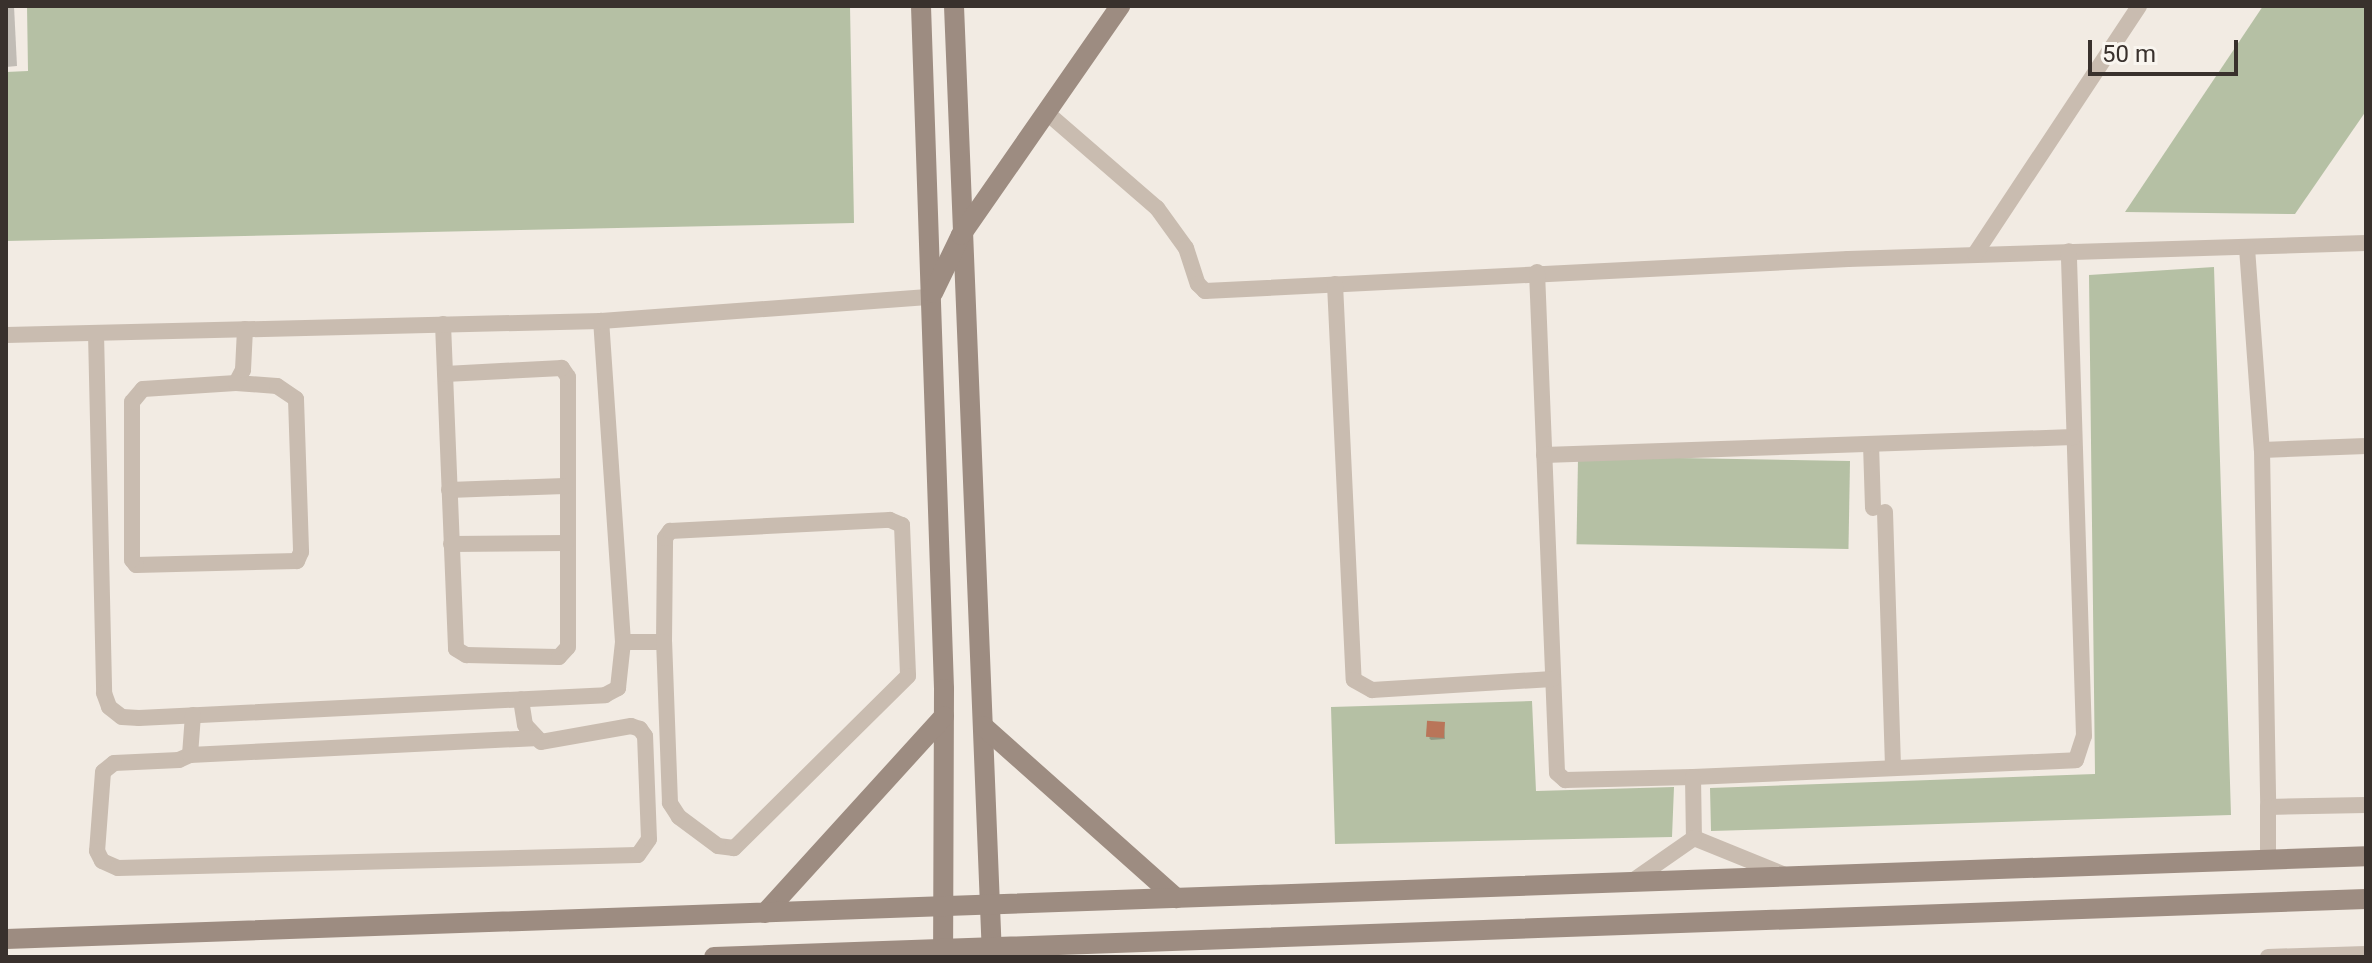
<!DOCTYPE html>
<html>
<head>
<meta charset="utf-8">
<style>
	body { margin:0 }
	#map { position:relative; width:2372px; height:963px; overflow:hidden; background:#f2ebe3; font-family:Roboto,sans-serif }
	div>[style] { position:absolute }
	.green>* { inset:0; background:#b5c0a4; transform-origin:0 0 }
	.shadow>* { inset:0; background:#0003 }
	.building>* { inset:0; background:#b97559; transform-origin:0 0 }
	.street>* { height:16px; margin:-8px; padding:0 8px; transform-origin:8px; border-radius:8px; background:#c9bcb0 }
	.secondary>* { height:20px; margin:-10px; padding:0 10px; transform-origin:10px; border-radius:10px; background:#9d8c81 }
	span { translate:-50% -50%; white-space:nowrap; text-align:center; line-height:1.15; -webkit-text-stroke:7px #f9f5ef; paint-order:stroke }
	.frame { position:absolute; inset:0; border:8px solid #39312d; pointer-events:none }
	.scale { position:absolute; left:2088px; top:40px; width:150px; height:36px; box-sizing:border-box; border:4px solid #39312d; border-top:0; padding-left:10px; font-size:24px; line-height:28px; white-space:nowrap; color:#39312d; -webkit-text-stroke:6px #f9f5ef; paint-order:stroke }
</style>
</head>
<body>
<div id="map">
	<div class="green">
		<i style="clip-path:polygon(27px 6px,850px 6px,854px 223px,6px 241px,6px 72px,28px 71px)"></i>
		<i style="clip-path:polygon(2263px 6px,2366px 6px,2366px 111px,2295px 214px,2125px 212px)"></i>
		<i style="clip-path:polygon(2214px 267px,2231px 815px,1711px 831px,1710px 788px,2095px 774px,2089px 275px)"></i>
		<i style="left:1850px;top:461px;width:88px;height:272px;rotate:91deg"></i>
		<i style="clip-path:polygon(1532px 701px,1536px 791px,1674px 787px,1672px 837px,1335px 844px,1331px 707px)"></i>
	</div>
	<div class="shadow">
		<i style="clip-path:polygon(6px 6px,14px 6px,17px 66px,6px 67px)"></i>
		<i style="clip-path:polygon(1444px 724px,1445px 739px,1431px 740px,1429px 738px)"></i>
	</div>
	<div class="building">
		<i style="left:1445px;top:722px;width:16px;height:18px;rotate:94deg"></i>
	</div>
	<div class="street">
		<i style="left:1046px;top:112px;width:147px;rotate:40.9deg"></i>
		<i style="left:1157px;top:208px;width:49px;rotate:54.1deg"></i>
		<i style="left:1186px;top:248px;width:38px;rotate:72deg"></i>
		<i style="left:1198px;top:284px;width:10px;rotate:45deg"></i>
		<i style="left:1205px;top:291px;width:644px;rotate:-2.85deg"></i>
		<i style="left:1848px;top:259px;width:518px;rotate:-1.77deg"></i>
		<i style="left:2247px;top:248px;width:203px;rotate:85.8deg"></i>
		<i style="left:2262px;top:450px;width:357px;rotate:89deg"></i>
		<i style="left:2268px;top:807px;width:98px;rotate:-1.2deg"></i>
		<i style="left:1975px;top:254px;width:297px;rotate:-56.5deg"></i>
		<i style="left:1537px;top:272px;width:501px;rotate:87.71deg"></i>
		<i style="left:1557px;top:773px;width:11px;rotate:41deg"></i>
		<i style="left:1565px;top:780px;width:128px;rotate:-1.3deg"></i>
		<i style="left:1693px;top:777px;width:383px;rotate:-2.5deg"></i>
		<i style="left:2076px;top:760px;width:25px;rotate:-72deg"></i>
		<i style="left:2084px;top:736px;width:485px;rotate:-91.8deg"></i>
		<i style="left:1335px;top:284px;width:396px;rotate:87.3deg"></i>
		<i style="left:1354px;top:680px;width:21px;rotate:29deg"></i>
		<i style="left:1372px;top:690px;width:181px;rotate:-3.5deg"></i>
		<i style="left:443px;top:324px;width:325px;rotate:87.7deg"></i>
		<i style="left:456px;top:649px;width:12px;rotate:31deg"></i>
		<i style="left:466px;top:655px;width:93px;rotate:1.2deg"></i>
		<i style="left:559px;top:657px;width:13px;rotate:-48deg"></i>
		<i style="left:568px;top:647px;width:270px;rotate:-90deg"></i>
		<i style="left:568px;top:377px;width:11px;rotate:-124deg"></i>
		<i style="left:562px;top:368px;width:117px;rotate:177.1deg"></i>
		<i style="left:96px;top:333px;width:360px;rotate:88.7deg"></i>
		<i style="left:104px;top:693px;width:15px;rotate:70deg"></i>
		<i style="left:109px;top:707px;width:16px;rotate:38deg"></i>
		<i style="left:122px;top:717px;width:17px;rotate:3deg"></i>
		<i style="left:139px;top:718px;width:467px;rotate:-2.8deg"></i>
		<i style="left:605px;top:695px;width:15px;rotate:-28deg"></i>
		<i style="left:618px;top:688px;width:46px;rotate:-83.8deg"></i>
		<i style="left:623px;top:642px;width:322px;rotate:-93.9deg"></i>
		<i style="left:6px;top:335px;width:595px;rotate:-1.35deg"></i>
		<i style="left:601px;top:321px;width:331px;rotate:-4.2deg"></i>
		<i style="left:236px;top:383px;width:41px;rotate:4.2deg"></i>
		<i style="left:277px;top:386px;width:23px;rotate:34deg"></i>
		<i style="left:296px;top:399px;width:153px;rotate:88.1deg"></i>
		<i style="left:301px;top:552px;width:10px;rotate:114deg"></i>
		<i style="left:297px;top:561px;width:161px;rotate:178.6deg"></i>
		<i style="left:136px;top:565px;width:6px;rotate:-129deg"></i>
		<i style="left:132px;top:560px;width:158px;rotate:-90deg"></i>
		<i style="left:132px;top:402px;width:17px;rotate:-50deg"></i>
		<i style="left:143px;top:389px;width:93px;rotate:-3.7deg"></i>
		<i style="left:236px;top:383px;width:15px;rotate:-62deg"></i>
		<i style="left:243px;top:370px;width:41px;rotate:-87.2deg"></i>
		<i style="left:1871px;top:444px;width:64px;rotate:88.2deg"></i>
		<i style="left:2262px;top:450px;width:104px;rotate:-2.2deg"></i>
		<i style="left:1544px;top:455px;width:530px;rotate:-1.95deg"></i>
		<i style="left:449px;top:490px;width:116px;rotate:-2deg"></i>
		<i style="left:1885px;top:512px;width:253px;rotate:88.2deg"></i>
		<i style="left:451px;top:544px;width:115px;rotate:-0.5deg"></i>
		<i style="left:623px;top:642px;width:41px"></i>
		<i style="left:664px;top:642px;width:104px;rotate:-89.4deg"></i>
		<i style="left:665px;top:538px;width:9px;rotate:-54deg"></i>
		<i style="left:670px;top:531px;width:220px;rotate:-2.9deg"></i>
		<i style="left:890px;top:520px;width:13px;rotate:23deg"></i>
		<i style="left:902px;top:525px;width:151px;rotate:87.7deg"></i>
		<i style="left:908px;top:676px;width:245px;rotate:135.3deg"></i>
		<i style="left:734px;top:848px;width:16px;rotate:-173deg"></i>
		<i style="left:718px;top:846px;width:49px;rotate:-143.4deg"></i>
		<i style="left:679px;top:817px;width:17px;rotate:-123deg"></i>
		<i style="left:670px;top:803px;width:161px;rotate:-92.1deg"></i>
		<i style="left:193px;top:715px;width:40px;rotate:94.3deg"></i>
		<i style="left:190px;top:755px;width:12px;rotate:156deg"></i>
		<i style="left:179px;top:760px;width:65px;rotate:177.4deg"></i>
		<i style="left:114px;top:763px;width:14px;rotate:141deg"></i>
		<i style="left:103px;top:772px;width:79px;rotate:94.3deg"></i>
		<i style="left:97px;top:851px;width:11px;rotate:63deg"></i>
		<i style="left:102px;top:861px;width:17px;rotate:24deg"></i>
		<i style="left:118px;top:868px;width:520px;rotate:-1.43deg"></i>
		<i style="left:638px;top:855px;width:19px;rotate:-55deg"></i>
		<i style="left:649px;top:839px;width:103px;rotate:-92.2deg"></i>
		<i style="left:645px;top:736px;width:9px;rotate:-126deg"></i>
		<i style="left:640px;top:729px;width:9px;rotate:-162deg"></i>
		<i style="left:631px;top:726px;width:91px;rotate:169.9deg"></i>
		<i style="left:541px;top:742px;width:23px;rotate:-133deg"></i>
		<i style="left:525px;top:725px;width:26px;rotate:-99deg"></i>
		<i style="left:190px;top:755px;width:344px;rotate:-2.8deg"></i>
		<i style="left:1693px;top:777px;width:61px;rotate:89.1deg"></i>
		<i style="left:2268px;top:807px;width:53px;rotate:90deg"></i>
		<i style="left:1694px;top:838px;width:98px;rotate:22.1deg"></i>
		<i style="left:1631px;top:882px;width:77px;rotate:-34.9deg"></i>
		<i style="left:2268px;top:957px;width:98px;rotate:-1.8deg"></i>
	</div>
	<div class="secondary">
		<i style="left:921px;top:6px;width:683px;rotate:88.07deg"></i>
		<i style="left:944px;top:689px;width:268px;rotate:90.2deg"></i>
		<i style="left:954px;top:6px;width:952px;rotate:87.71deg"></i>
		<i style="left:933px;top:293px;width:64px;rotate:-64.2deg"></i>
		<i style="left:961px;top:235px;width:279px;rotate:-55.2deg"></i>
		<i style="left:983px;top:726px;width:259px;rotate:41.7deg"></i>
		<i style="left:765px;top:913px;width:266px;rotate:-47.7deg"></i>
		<i style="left:6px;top:939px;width:2361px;rotate:-2.01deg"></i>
		<i style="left:714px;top:957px;width:1653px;rotate:-2.01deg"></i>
	</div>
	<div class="frame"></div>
	<div class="scale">50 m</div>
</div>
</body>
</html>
